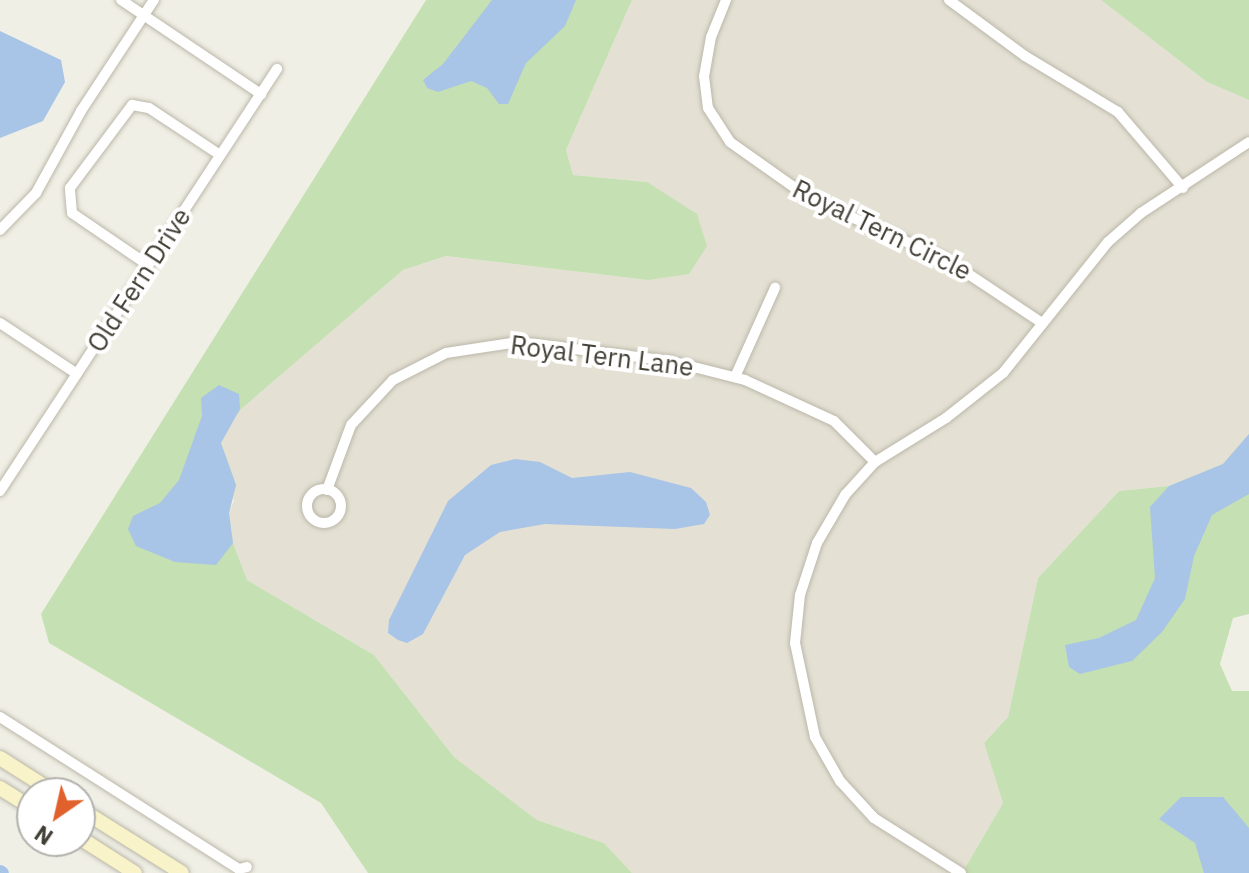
<!DOCTYPE html>
<html>
<head>
<meta charset="utf-8">
<style>
	body { margin:0 }
	#map { position:relative; width:1249px; height:873px; overflow:hidden; background:#f0efe5; font-family:"IBM Plex Sans",sans-serif }
	div>[style] { position:absolute }
	.residential>* { inset:0; background:#e4e1d4 }
	.green>* { inset:0; background:#c5e0b2 }
	.water>* { inset:0; background:#a8c4e7 }
	.canal>* { height:14px; margin:-7px; padding:0 7px; transform-origin:7px; border-radius:7px; background:#a8c4e7 }
	.roads { filter:drop-shadow(0 0 2px #bbb7a9) drop-shadow(0 0 2px #bbb7a9) }
	.minor>* { height:10px; margin:-5px; padding:0 5px; transform-origin:5px; border-radius:5px; background:#fff }
	.minor>.ring { margin:-5px; padding:0; box-sizing:content-box; background:none; border:10px solid #fff; border-radius:50% }
	.secondary>* { height:14px; margin:-7px; padding:0 7px; transform-origin:7px; border-radius:7px; background:#f8f3c8 }
	span { translate:-50% -50%; white-space:nowrap; text-align:center; line-height:1.15; -webkit-text-stroke:8px #fff; paint-order:stroke }
	.street-label { font-size:26px; color:#423f35 }
	.north { position:absolute; left:16px; top:777px; width:80px; height:80px; box-sizing:border-box; background:#fff; border:2px solid #b3b2ae; border-radius:50%; rotate:214deg; font-size:22px; font-weight:700; line-height:32px; text-align:center; color:#423f35 }
	.north::after { content:''; display:block; margin:auto; width:28px; height:36px; background:#e1612c; clip-path:polygon(50% 0,100% 100%,50% 72%,0 100%) }
</style>
</head>
<body>
<div id="map">
	<div class="residential">
		<i style="clip-path:polygon(632px 0,1101px 0,1207px 82px,1249px 100px,1249px 434px,1223px 464px,1169px 486px,1119px 491px,1038px 578px,1008px 717px,984px 743px,1003px 803px,962px 873px,632px 873px,604px 843px,537px 820px,454px 757px,374px 655px,247px 580px,233px 543px,229px 513px,234px 501px,221px 443px,225px 431px,240px 409px,403px 270px,446px 256px,648px 280px,647px 182px,573px 175px,566px 150px)"></i>
	</div>
	<div class="green">
		<i style="clip-path:polygon(426px 0,632px 0,566px 150px,573px 175px,647px 182px,697px 214px,707px 246px,689px 274px,648px 280px,446px 256px,403px 270px,241px 409px,225px 431px,221px 443px,236px 485px,229px 513px,233px 543px,247px 580px,374px 655px,454px 757px,537px 820px,604px 843px,632px 873px,368px 873px,321px 803px,49px 643px,41px 614px)"></i>
		<i style="clip-path:polygon(1101px 0,1249px 0,1249px 100px,1207px 82px)"></i>
		<i style="clip-path:polygon(1249px 434px,1249px 614px,1233px 618px,1220px 664px,1232px 691px,1249px 691px,1249px 873px,962px 873px,1003px 803px,984px 743px,1008px 717px,1038px 578px,1119px 491px,1169px 486px,1223px 464px)"></i>
	</div>
	<div class="water">
		<i style="clip-path:polygon(492px 0,576px 0,565px 26px,526px 63px,508px 104px,499px 104px,487px 88px,471px 81px,438px 92px,427px 88px,423px 80px,443px 64px)"></i>
		<i style="clip-path:polygon(0 31px,61px 60px,65px 82px,43px 121px,0 138px)"></i>
		<i style="clip-path:polygon(219px 385px,239px 394px,240px 409px,221px 443px,236px 485px,229px 513px,233px 543px,216px 565px,175px 562px,136px 546px,128px 529px,133px 516px,160px 503px,179px 480px,202px 416px,201px 398px)"></i>
		<i style="clip-path:polygon(1249px 434px,1249px 494px,1212px 515px,1194px 556px,1185px 599px,1162px 632px,1132px 661px,1080px 674px,1069px 667px,1065px 645px,1099px 638px,1136px 620px,1155px 578px,1150px 507px,1169px 486px,1223px 464px)"></i>
		<i style="clip-path:polygon(515px 459px,540px 462px,572px 478px,630px 472px,691px 488px,706px 502px,710px 515px,704px 524px,675px 529px,545px 524px,500px 532px,465px 555px,423px 634px,407px 643px,398px 640px,388px 633px,389px 620px,448px 501px,491px 465px)"></i>
		<i style="clip-path:polygon(1181px 797px,1223px 797px,1249px 828px,1249px 873px,1204px 873px,1195px 843px,1159px 819px)"></i>
	</div>
	<div class="canal">
		<i style="left:0;top:872px;width:2px;rotate:27deg"></i>
	</div>
	<div class="roads">
		<div class="minor">
			<i style="left:121px;top:0;width:169px;rotate:33.9deg"></i>
			<i style="left:726px;top:0;width:40px;rotate:112deg"></i>
			<i style="left:711px;top:37px;width:40px;rotate:100deg"></i>
			<i style="left:704px;top:76px;width:32px;rotate:83deg"></i>
			<i style="left:708px;top:108px;width:40px;rotate:57.1deg"></i>
			<i style="left:730px;top:142px;width:97px;rotate:35.3deg"></i>
			<i style="left:809px;top:198px;width:154px;rotate:24.2deg"></i>
			<i style="left:949px;top:261px;width:112px;rotate:33.7deg"></i>
			<i style="left:949px;top:0;width:94px;rotate:36.4deg"></i>
			<i style="left:1025px;top:56px;width:109px;rotate:31.1deg"></i>
			<i style="left:1118px;top:112px;width:100px;rotate:49.5deg"></i>
			<i style="left:0;top:230px;width:52px;rotate:-45.8deg"></i>
			<i style="left:36px;top:193px;width:94px;rotate:-61.2deg"></i>
			<i style="left:81px;top:111px;width:133px;rotate:-56.7deg"></i>
			<i style="left:148px;top:265px;width:92px;rotate:-145.6deg"></i>
			<i style="left:72px;top:213px;width:25px;rotate:-95deg"></i>
			<i style="left:70px;top:188px;width:104px;rotate:-53.2deg"></i>
			<i style="left:132px;top:105px;width:17px;rotate:10deg"></i>
			<i style="left:149px;top:108px;width:85px;rotate:33.5deg"></i>
			<i style="left:0;top:323px;width:92px;rotate:33.5deg"></i>
			<i style="left:735px;top:377px;width:98px;rotate:-65.8deg"></i>
			<i class="ring" style="left:307px;top:489px;width:24px;height:24px"></i>
			<i style="left:327px;top:490px;width:69px;rotate:-69.7deg"></i>
			<i style="left:351px;top:425px;width:62px;rotate:-47deg"></i>
			<i style="left:393px;top:380px;width:59px;rotate:-27deg"></i>
			<i style="left:446px;top:353px;width:73px;rotate:-8.7deg"></i>
			<i style="left:518px;top:342px;width:153px;rotate:7.1deg"></i>
			<i style="left:670px;top:361px;width:77px;rotate:14.2deg"></i>
			<i style="left:745px;top:380px;width:98px;rotate:24.7deg"></i>
			<i style="left:834px;top:421px;width:58px;rotate:45deg"></i>
			<i style="left:0;top:491px;width:505px;rotate:-56.72deg"></i>
			<i style="left:0;top:717px;width:283px;rotate:32.5deg"></i>
			<i style="left:239px;top:869px;width:8px;rotate:-14deg"></i>
			<i style="left:961px;top:873px;width:103px;rotate:-147.7deg"></i>
			<i style="left:874px;top:818px;width:50px;rotate:-132.6deg"></i>
			<i style="left:840px;top:781px;width:51px;rotate:-119.6deg"></i>
			<i style="left:815px;top:737px;width:96px;rotate:-102deg"></i>
			<i style="left:795px;top:643px;width:48px;rotate:-84.1deg"></i>
			<i style="left:800px;top:595px;width:55px;rotate:-71.9deg"></i>
			<i style="left:817px;top:543px;width:56px;rotate:-59.7deg"></i>
			<i style="left:845px;top:495px;width:45px;rotate:-47.7deg"></i>
			<i style="left:875px;top:462px;width:84px;rotate:-31.8deg"></i>
			<i style="left:946px;top:418px;width:73px;rotate:-38.3deg"></i>
			<i style="left:1003px;top:373px;width:168px;rotate:-51.3deg"></i>
			<i style="left:1108px;top:242px;width:44px;rotate:-41.3deg"></i>
			<i style="left:1141px;top:213px;width:129px;rotate:-33.3deg"></i>
		</div>
		<div class="secondary">
			<i style="left:0;top:758px;width:65px;rotate:32.5deg"></i>
			<i style="left:0;top:788px;width:38px;rotate:32deg"></i>
			<i style="left:80px;top:809px;width:120px;rotate:32.1deg"></i>
			<i style="left:80px;top:838px;width:65px;rotate:32.5deg"></i>
		</div>
	</div>
	<div class="street-label">
		<span style="left:882px;top:230px;rotate:26deg">Royal Tern Circle</span>
		<span style="left:139px;top:280px;rotate:-57deg">Old Fern Drive</span>
		<span style="left:602px;top:356px;rotate:7deg">Royal Tern Lane</span>
	</div>
	<div class="north">N</div>
</div>
</body>
</html>
